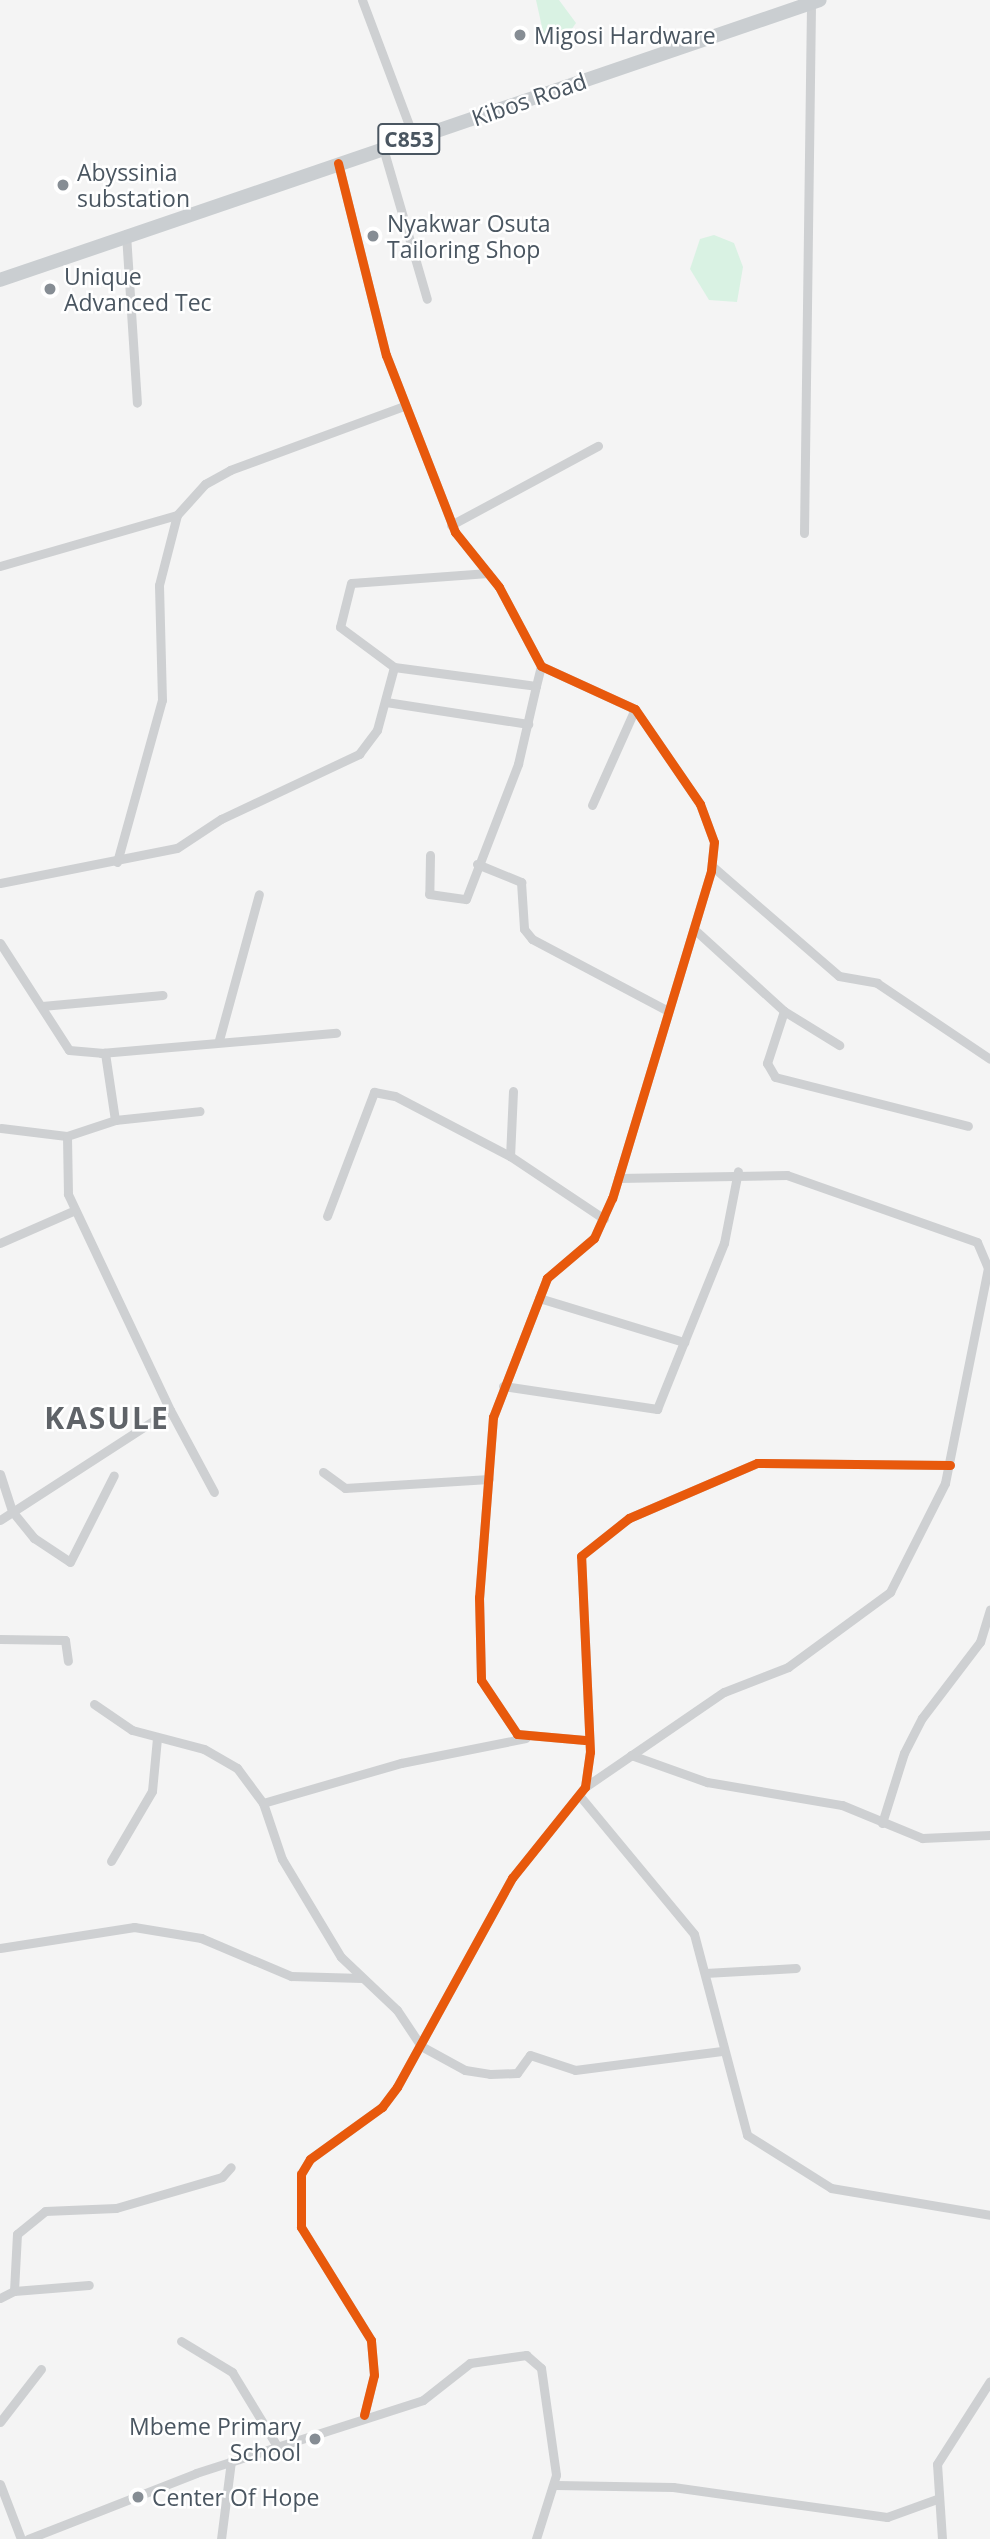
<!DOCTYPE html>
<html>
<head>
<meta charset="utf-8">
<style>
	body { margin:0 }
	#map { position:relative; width:990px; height:2539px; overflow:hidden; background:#f4f4f4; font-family:"Open Sans",sans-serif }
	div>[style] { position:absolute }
	.green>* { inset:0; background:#d9f2e3 }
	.street>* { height:9px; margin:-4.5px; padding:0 4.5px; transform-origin:4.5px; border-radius:4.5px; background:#ced0d2 }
	.primary>* { height:14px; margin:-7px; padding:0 7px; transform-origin:7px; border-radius:7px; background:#caced1 }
	.cycleway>* { height:9px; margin:-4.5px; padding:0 4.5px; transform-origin:4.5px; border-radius:4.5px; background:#e8590c }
	.dots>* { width:19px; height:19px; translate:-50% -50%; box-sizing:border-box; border:4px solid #fff; border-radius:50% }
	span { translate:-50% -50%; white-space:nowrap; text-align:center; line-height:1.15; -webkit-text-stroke:5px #fff; paint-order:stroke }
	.shield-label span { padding:2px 5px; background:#fff; border:2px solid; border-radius:5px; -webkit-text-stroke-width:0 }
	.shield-label { font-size:21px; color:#4a5661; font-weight:700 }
	.poi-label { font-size:23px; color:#4a5661 }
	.left { translate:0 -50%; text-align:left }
	.right { translate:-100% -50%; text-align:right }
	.street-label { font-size:23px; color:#4a5661 }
	.district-label { font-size:30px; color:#5f6368; font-weight:700; letter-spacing:2px }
</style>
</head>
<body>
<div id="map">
	<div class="green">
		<i style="clip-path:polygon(536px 0,559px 0,576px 23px,564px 40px,544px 36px)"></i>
		<i style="clip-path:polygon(714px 235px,734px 243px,743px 267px,737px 302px,709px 300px,690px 269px,700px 239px)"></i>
	</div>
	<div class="street">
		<i style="left:362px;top:0;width:147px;rotate:69.4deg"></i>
		<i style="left:383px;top:148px;width:157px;rotate:73.8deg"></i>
		<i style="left:338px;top:163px;width:198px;rotate:76deg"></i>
		<i style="left:386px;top:355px;width:190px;rotate:68.7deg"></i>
		<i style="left:455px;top:532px;width:70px;rotate:51.3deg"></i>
		<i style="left:499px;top:587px;width:89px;rotate:62deg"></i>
		<i style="left:541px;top:666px;width:103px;rotate:24.6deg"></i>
		<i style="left:635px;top:709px;width:115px;rotate:55.6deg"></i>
		<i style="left:700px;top:804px;width:40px;rotate:69.8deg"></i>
		<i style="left:714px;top:842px;width:29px;rotate:96deg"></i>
		<i style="left:711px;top:871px;width:342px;rotate:106.8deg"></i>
		<i style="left:612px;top:1198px;width:44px;rotate:114.2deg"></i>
		<i style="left:594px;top:1238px;width:62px;rotate:139.6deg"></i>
		<i style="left:547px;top:1278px;width:149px;rotate:111.2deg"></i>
		<i style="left:493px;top:1417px;width:181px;rotate:94.4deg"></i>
		<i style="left:479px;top:1597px;width:83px;rotate:88.6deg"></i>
		<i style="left:481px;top:1680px;width:65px;rotate:56.3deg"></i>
		<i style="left:517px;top:1734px;width:68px;rotate:5deg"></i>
		<i style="left:126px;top:234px;width:169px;rotate:86.3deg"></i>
		<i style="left:451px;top:525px;width:167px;rotate:-28.3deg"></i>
		<i style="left:804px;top:533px;width:530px;rotate:-89.24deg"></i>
		<i style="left:0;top:566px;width:184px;rotate:-16.1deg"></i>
		<i style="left:488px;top:573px;width:137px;rotate:175.8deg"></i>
		<i style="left:351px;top:583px;width:45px;rotate:104deg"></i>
		<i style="left:340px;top:627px;width:67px;rotate:36.5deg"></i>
		<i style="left:394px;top:667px;width:143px;rotate:7.6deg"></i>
		<i style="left:536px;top:686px;width:21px;rotate:-76deg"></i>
		<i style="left:386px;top:702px;width:144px;rotate:8.8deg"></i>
		<i style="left:592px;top:805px;width:105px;rotate:-65.9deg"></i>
		<i style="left:430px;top:855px;width:39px;rotate:91deg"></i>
		<i style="left:429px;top:894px;width:37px;rotate:8deg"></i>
		<i style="left:466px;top:899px;width:145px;rotate:-68.9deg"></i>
		<i style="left:518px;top:764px;width:80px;rotate:-77deg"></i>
		<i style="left:117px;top:862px;width:168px;rotate:-74.5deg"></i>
		<i style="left:162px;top:700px;width:115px;rotate:-91.5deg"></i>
		<i style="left:159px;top:585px;width:72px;rotate:-75.6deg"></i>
		<i style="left:177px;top:515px;width:42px;rotate:-47.9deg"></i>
		<i style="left:205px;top:484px;width:29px;rotate:-29deg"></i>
		<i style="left:230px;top:470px;width:185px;rotate:-20.2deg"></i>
		<i style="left:477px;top:864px;width:48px;rotate:22.2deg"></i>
		<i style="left:521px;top:882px;width:47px;rotate:86.3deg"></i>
		<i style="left:524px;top:929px;width:13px;rotate:51deg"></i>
		<i style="left:532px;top:939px;width:154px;rotate:27.9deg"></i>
		<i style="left:712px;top:866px;width:168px;rotate:40.9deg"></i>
		<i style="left:839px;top:976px;width:39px;rotate:10deg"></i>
		<i style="left:877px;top:983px;width:136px;rotate:33.9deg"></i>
		<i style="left:0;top:883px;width:180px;rotate:-11.2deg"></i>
		<i style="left:177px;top:848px;width:53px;rotate:-33.4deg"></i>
		<i style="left:221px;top:819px;width:153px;rotate:-25.2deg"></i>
		<i style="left:359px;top:754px;width:30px;rotate:-53deg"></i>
		<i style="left:377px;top:730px;width:65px;rotate:-74.9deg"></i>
		<i style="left:695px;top:930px;width:120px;rotate:42.3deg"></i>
		<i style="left:784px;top:1011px;width:65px;rotate:31.7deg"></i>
		<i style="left:0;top:943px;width:127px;rotate:57.2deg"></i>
		<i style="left:69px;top:1050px;width:32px;rotate:5deg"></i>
		<i style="left:101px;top:1053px;width:236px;rotate:-4.9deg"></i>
		<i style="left:42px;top:1006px;width:121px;rotate:-5.2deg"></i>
		<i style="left:784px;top:1011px;width:55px;rotate:108.1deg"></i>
		<i style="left:767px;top:1063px;width:16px;rotate:60deg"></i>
		<i style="left:775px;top:1077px;width:199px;rotate:14.2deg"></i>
		<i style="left:219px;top:1040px;width:151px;rotate:-74.7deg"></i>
		<i style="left:513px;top:1091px;width:65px;rotate:92.6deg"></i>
		<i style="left:510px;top:1156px;width:113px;rotate:33.8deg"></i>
		<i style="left:115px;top:1120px;width:85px;rotate:-6deg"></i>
		<i style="left:1px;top:1128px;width:66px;rotate:6.9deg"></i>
		<i style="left:327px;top:1216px;width:133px;rotate:-69.2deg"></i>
		<i style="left:374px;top:1092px;width:21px;rotate:11deg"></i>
		<i style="left:395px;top:1096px;width:130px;rotate:27.6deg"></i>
		<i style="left:0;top:1243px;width:80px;rotate:-23.7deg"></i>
		<i style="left:539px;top:1298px;width:152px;rotate:16.9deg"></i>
		<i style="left:684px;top:1342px;width:107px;rotate:-68deg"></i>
		<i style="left:724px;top:1243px;width:73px;rotate:-79deg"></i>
		<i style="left:503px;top:1386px;width:156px;rotate:8.5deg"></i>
		<i style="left:657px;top:1409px;width:72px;rotate:-68.1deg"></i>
		<i style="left:170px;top:1410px;width:93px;rotate:61.8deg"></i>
		<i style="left:323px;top:1472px;width:27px;rotate:36deg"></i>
		<i style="left:345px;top:1488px;width:144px;rotate:-3.6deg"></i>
		<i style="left:0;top:1474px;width:39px;rotate:72deg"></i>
		<i style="left:12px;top:1511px;width:35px;rotate:51deg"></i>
		<i style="left:34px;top:1538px;width:43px;rotate:33.7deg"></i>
		<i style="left:70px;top:1562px;width:97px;rotate:-63.2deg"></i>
		<i style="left:0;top:1520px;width:202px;rotate:-32.9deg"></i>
		<i style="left:170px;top:1410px;width:239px;rotate:-115.3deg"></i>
		<i style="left:68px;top:1194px;width:58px;rotate:-91deg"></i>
		<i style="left:67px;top:1136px;width:51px;rotate:-18.4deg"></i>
		<i style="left:115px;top:1120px;width:68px;rotate:-98.5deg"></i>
		<i style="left:0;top:1639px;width:65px;rotate:0.9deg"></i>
		<i style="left:65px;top:1640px;width:21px;rotate:82deg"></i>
		<i style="left:94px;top:1704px;width:46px;rotate:34.4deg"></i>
		<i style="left:132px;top:1730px;width:74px;rotate:14.8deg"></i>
		<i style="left:204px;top:1749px;width:38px;rotate:30deg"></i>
		<i style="left:237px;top:1768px;width:44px;rotate:53.4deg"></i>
		<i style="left:263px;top:1803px;width:59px;rotate:71.3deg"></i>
		<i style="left:282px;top:1859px;width:114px;rotate:59deg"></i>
		<i style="left:341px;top:1957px;width:77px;rotate:43.4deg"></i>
		<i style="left:397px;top:2010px;width:43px;rotate:56.3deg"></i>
		<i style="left:421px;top:2046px;width:50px;rotate:28.6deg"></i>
		<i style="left:465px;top:2070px;width:25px;rotate:9deg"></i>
		<i style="left:490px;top:2074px;width:27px;rotate:-2deg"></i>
		<i style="left:517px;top:2073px;width:22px;rotate:-54deg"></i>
		<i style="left:530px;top:2055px;width:47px;rotate:18.4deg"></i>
		<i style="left:575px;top:2070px;width:148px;rotate:-7.4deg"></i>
		<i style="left:631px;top:1755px;width:81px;rotate:19.6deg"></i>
		<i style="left:707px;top:1782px;width:137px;rotate:9.7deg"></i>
		<i style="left:842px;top:1805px;width:87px;rotate:22.4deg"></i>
		<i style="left:922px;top:1838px;width:68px;rotate:-2.5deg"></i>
		<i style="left:585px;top:1787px;width:168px;rotate:-34.4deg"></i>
		<i style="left:724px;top:1692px;width:69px;rotate:-21.3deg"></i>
		<i style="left:788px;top:1667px;width:127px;rotate:-36.3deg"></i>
		<i style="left:890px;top:1592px;width:122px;rotate:-63.2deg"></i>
		<i style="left:945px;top:1483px;width:219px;rotate:-78.7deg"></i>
		<i style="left:988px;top:1268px;width:28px;rotate:-113deg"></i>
		<i style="left:977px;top:1242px;width:201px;rotate:-160.6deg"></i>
		<i style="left:787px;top:1175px;width:169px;rotate:179deg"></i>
		<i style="left:579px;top:1795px;width:180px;rotate:50.4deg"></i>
		<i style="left:694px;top:1934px;width:208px;rotate:75.2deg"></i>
		<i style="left:747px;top:2135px;width:99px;rotate:32.2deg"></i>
		<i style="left:831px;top:2188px;width:161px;rotate:9.6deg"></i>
		<i style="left:263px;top:1803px;width:144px;rotate:-16.2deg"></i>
		<i style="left:401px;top:1763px;width:127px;rotate:-11.3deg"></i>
		<i style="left:882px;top:1823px;width:73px;rotate:-72.6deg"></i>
		<i style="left:904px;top:1753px;width:39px;rotate:-63deg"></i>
		<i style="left:922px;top:1718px;width:96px;rotate:-52.7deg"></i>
		<i style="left:980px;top:1642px;width:34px;rotate:-73deg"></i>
		<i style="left:111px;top:1861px;width:81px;rotate:-59.6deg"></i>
		<i style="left:152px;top:1791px;width:53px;rotate:-84.6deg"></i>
		<i style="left:0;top:1948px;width:136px;rotate:-8.9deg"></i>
		<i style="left:134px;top:1927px;width:68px;rotate:9.3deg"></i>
		<i style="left:201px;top:1938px;width:98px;rotate:22.9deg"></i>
		<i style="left:291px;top:1976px;width:71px;rotate:1.6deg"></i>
		<i style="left:705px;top:1973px;width:91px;rotate:-3.1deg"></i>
		<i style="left:14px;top:2291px;width:75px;rotate:-4.6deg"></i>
		<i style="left:0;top:2298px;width:16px;rotate:-27deg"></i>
		<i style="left:14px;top:2291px;width:57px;rotate:-87deg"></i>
		<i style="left:17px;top:2234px;width:36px;rotate:-39deg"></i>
		<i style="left:45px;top:2211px;width:71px;rotate:-2.4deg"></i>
		<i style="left:116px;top:2208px;width:110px;rotate:-16.3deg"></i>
		<i style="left:222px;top:2177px;width:13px;rotate:-48deg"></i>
		<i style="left:181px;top:2341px;width:60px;rotate:31.3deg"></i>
		<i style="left:232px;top:2372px;width:87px;rotate:58.7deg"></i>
		<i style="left:364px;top:2415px;width:41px;rotate:-76deg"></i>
		<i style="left:374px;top:2375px;width:35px;rotate:-95deg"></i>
		<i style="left:371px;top:2340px;width:133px;rotate:-121.8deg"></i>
		<i style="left:301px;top:2227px;width:53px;rotate:-90deg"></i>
		<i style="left:301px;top:2174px;width:17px;rotate:-59deg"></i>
		<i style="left:310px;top:2159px;width:89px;rotate:-35.8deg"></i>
		<i style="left:382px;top:2107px;width:25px;rotate:-53deg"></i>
		<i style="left:397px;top:2087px;width:239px;rotate:-61.2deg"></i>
		<i style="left:512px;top:1878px;width:117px;rotate:-51.3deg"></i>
		<i style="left:585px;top:1787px;width:35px;rotate:-82deg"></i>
		<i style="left:590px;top:1752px;width:196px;rotate:-92.6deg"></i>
		<i style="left:581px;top:1556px;width:61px;rotate:-38.4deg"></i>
		<i style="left:629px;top:1518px;width:139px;rotate:-23.3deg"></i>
		<i style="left:757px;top:1463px;width:193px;rotate:0.6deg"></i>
		<i style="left:0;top:2422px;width:67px;rotate:-52.3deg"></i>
		<i style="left:0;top:2484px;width:59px;rotate:69.1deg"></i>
		<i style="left:556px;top:2485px;width:117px;rotate:1deg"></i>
		<i style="left:673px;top:2487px;width:216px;rotate:8deg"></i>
		<i style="left:887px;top:2517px;width:53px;rotate:-19.8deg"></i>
		<i style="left:28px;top:2539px;width:180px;rotate:-21.4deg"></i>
		<i style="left:196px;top:2473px;width:238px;rotate:-17.8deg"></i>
		<i style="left:423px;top:2400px;width:60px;rotate:-38.2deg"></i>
		<i style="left:470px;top:2363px;width:57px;rotate:-8.1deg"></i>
		<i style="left:526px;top:2355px;width:20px;rotate:41deg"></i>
		<i style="left:541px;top:2368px;width:108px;rotate:82deg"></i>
		<i style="left:556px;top:2475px;width:67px;rotate:107.4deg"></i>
		<i style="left:221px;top:2539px;width:79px;rotate:-82.7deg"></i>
		<i style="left:942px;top:2539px;width:75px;rotate:-93.8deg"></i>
		<i style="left:937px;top:2464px;width:98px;rotate:-57.4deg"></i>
	</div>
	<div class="primary">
		<i style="left:0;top:280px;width:866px;rotate:-18.85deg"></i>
	</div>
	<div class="cycleway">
		<i style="left:338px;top:163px;width:198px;rotate:76deg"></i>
		<i style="left:386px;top:355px;width:190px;rotate:68.7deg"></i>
		<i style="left:455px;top:532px;width:70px;rotate:51.3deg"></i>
		<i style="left:499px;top:587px;width:89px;rotate:62deg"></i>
		<i style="left:541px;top:666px;width:103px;rotate:24.6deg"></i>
		<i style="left:635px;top:709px;width:115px;rotate:55.6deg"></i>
		<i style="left:700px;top:804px;width:40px;rotate:69.8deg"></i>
		<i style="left:714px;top:842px;width:29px;rotate:96deg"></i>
		<i style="left:711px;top:871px;width:342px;rotate:106.8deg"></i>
		<i style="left:612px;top:1198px;width:44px;rotate:114.2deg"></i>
		<i style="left:594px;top:1238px;width:62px;rotate:139.6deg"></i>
		<i style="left:547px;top:1278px;width:149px;rotate:111.2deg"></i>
		<i style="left:493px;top:1417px;width:181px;rotate:94.4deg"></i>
		<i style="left:479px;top:1597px;width:83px;rotate:88.6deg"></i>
		<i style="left:481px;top:1680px;width:65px;rotate:56.3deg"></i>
		<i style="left:517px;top:1734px;width:68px;rotate:5deg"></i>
		<i style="left:364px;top:2415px;width:41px;rotate:-76deg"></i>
		<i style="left:374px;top:2375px;width:35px;rotate:-95deg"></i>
		<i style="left:371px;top:2340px;width:133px;rotate:-121.8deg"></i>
		<i style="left:301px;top:2227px;width:53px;rotate:-90deg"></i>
		<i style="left:301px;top:2174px;width:17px;rotate:-59deg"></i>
		<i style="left:310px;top:2159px;width:89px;rotate:-35.8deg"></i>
		<i style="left:382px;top:2107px;width:25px;rotate:-53deg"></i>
		<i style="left:397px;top:2087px;width:239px;rotate:-61.2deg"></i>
		<i style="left:512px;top:1878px;width:117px;rotate:-51.3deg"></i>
		<i style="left:585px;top:1787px;width:35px;rotate:-82deg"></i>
		<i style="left:590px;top:1752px;width:196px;rotate:-92.6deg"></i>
		<i style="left:581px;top:1556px;width:61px;rotate:-38.4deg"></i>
		<i style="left:629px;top:1518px;width:139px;rotate:-23.3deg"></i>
		<i style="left:757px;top:1463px;width:193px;rotate:0.6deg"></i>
	</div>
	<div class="dots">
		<i style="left:520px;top:35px;background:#868d94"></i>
		<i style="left:63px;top:185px;background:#868d94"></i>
		<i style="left:373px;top:236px;background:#868d94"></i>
		<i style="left:50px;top:289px;background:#868d94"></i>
		<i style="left:315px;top:2439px;background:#868d94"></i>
		<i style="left:138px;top:2497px;background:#868d94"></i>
	</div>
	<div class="shield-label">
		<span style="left:409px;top:139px">C853</span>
	</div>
	<div class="poi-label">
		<span class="left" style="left:534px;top:35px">Migosi Hardware</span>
		<span class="left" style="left:77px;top:185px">Abyssinia<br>substation</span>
		<span class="left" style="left:387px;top:236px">Nyakwar Osuta<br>Tailoring Shop</span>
		<span class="left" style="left:64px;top:289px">Unique<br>Advanced Tec</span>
		<span class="right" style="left:301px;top:2439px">Mbeme Primary<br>School</span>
		<span class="left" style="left:152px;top:2497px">Center Of Hope</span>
	</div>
	<div class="street-label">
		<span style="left:529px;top:99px;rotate:-19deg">Kibos Road</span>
	</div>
	<div class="district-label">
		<span style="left:107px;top:1418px">KASULE</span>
	</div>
</div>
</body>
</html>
